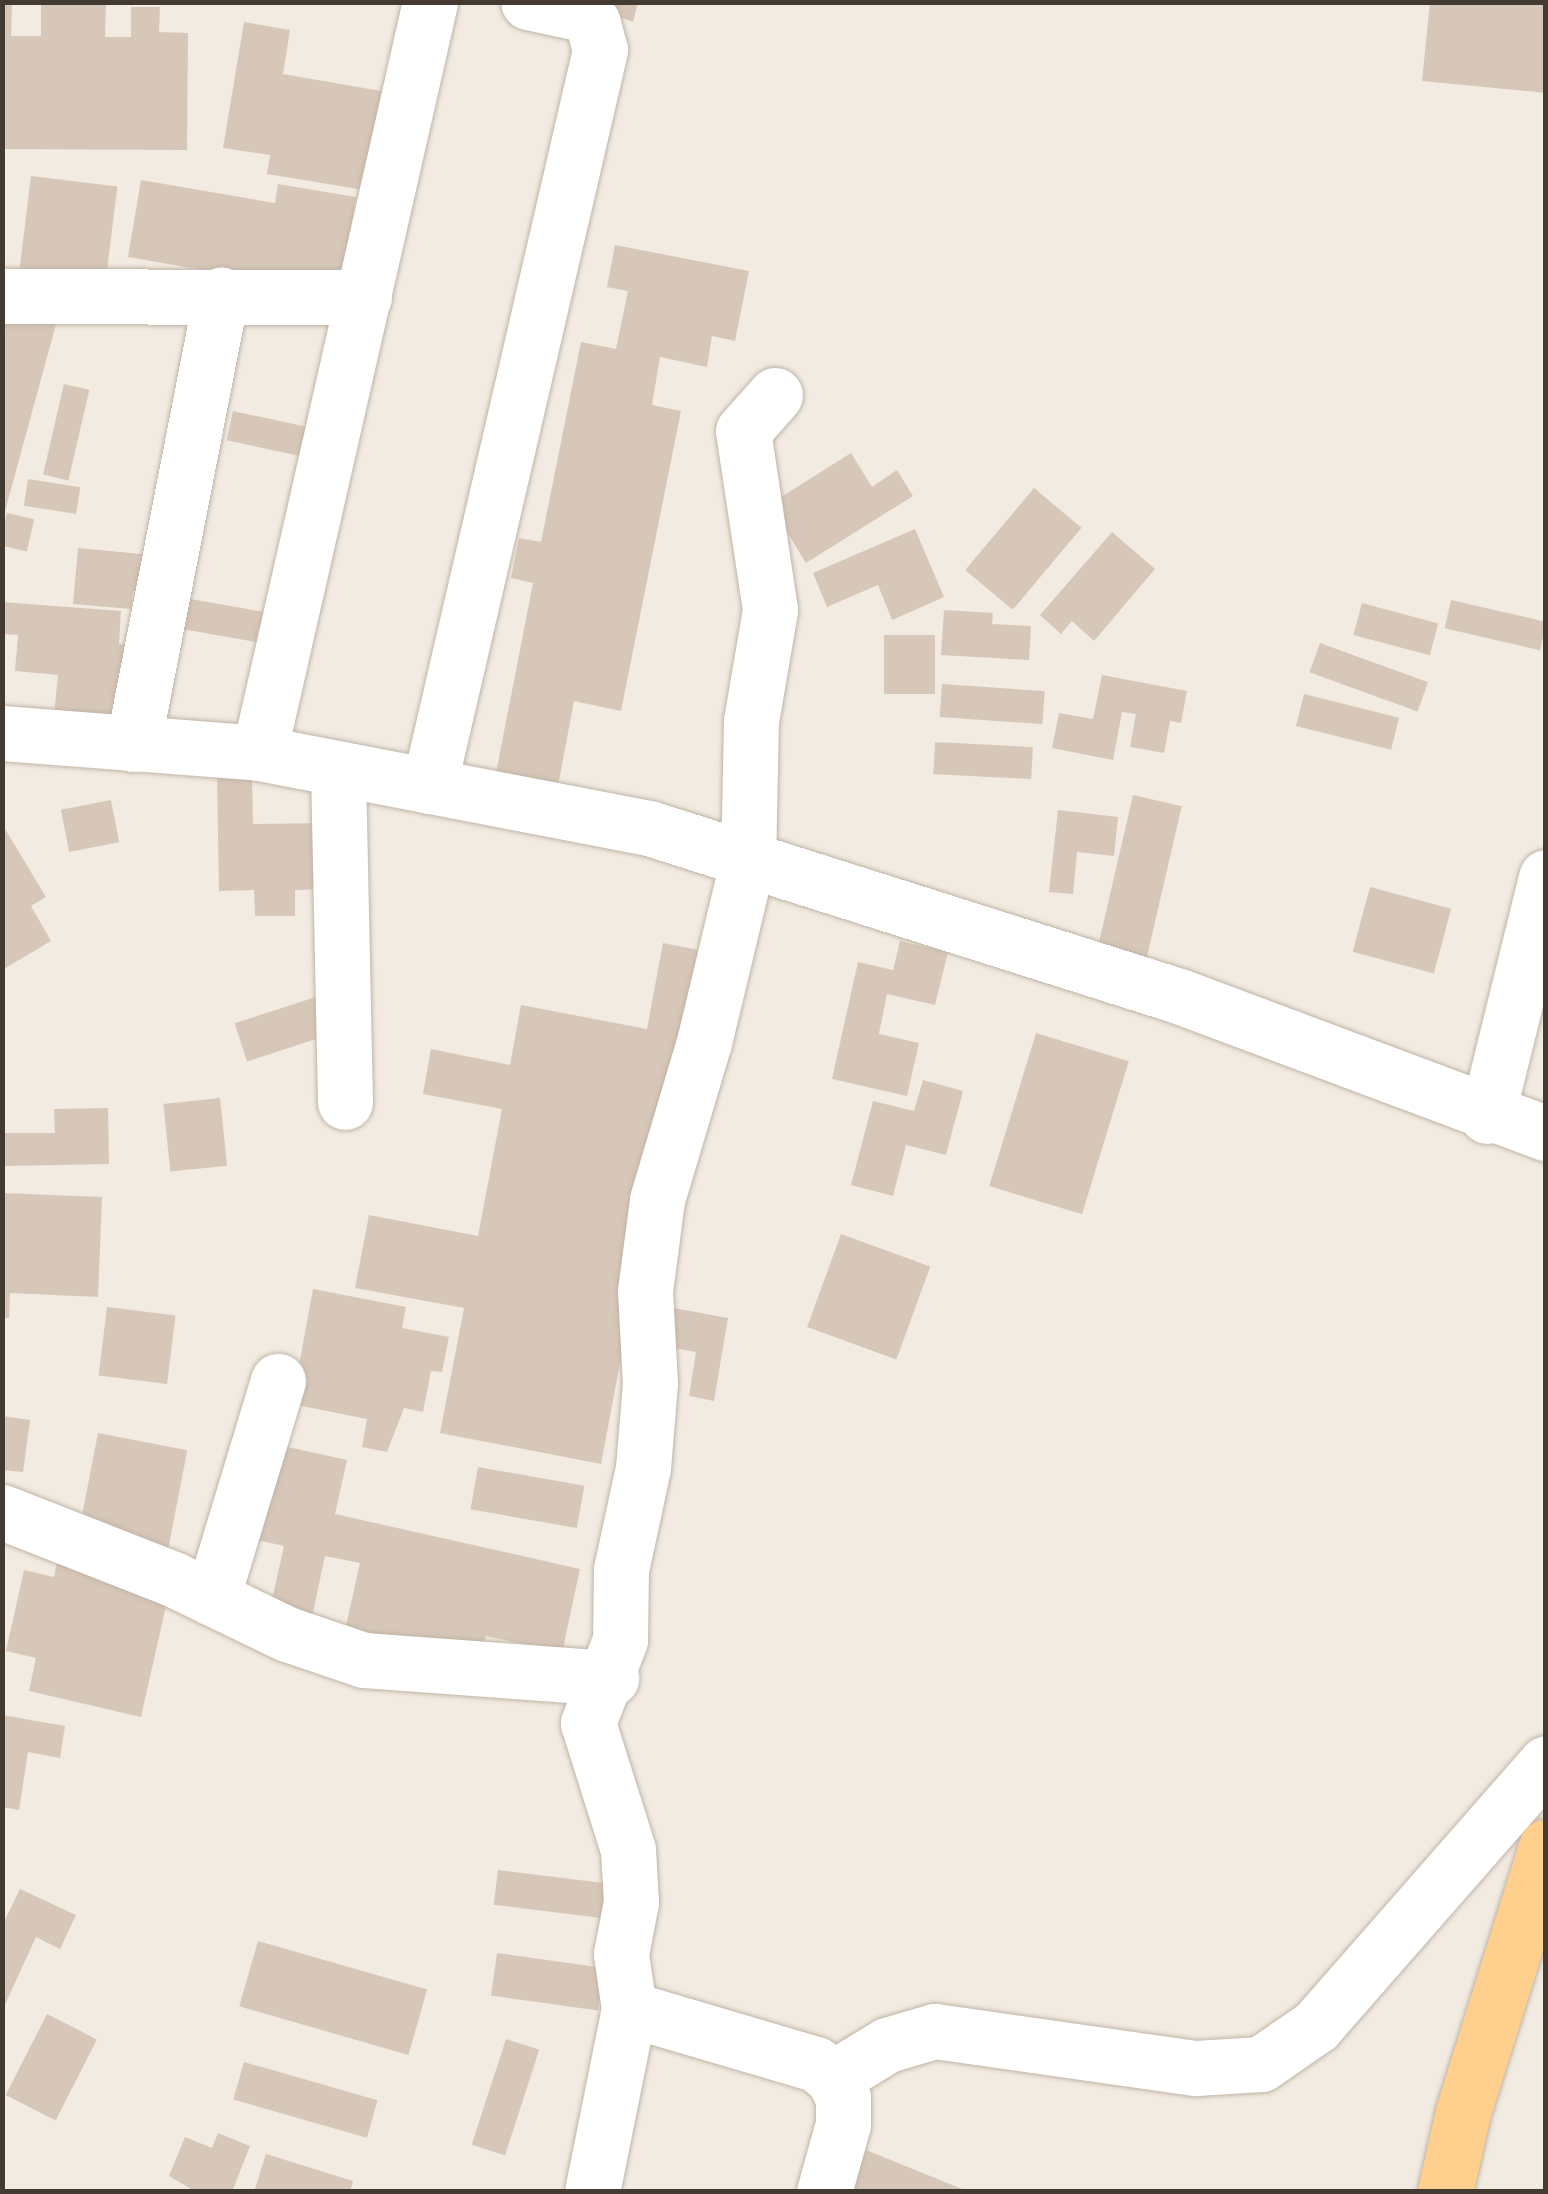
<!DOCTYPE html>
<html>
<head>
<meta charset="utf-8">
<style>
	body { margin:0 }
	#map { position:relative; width:1548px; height:2194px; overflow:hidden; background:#f2ebe1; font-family:Inter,sans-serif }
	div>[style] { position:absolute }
	.building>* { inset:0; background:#d7c7b9; transform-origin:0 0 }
	.roads { filter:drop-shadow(0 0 2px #c0b4a7) drop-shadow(0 0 2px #c0b4a7) }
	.minor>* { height:55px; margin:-27.5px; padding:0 27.5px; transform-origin:27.5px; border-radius:27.5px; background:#fff }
	.major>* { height:55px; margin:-27.5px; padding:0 27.5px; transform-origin:27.5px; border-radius:27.5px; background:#ffcf8d }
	span { translate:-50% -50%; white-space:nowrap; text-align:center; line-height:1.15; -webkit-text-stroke:10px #fff; paint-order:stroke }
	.frame { position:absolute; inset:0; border:5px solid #433a32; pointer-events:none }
</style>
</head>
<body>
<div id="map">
	<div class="building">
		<i style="clip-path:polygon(2px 2px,12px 2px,11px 36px,41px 36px,41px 2px,106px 2px,105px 37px,131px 37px,131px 7px,160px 7px,159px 32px,188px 33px,187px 150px,2px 149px)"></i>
		<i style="clip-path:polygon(578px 2px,638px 2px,633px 22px)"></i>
		<i style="clip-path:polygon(1430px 2px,1546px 2px,1546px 93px,1422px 81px)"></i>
		<i style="clip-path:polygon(244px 22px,290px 30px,283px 74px,387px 92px,370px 191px,267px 174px,270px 155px,223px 148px)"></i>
		<i style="left:31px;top:176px;width:87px;height:93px;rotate:7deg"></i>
		<i style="clip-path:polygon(141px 180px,275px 203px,278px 184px,356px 197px,342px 282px,300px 287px,128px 257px)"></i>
		<i style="clip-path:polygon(615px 245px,749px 271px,735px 341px,712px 336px,707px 367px,660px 357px,652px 405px,681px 411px,621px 711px,574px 701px,558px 786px,496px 773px,533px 583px,511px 578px,519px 538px,541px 542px,581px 342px,616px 349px,628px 291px,607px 287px)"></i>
		<i style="clip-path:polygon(2px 301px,58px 317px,4px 515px,2px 515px)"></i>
		<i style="left:64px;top:384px;width:26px;height:93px;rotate:13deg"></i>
		<i style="left:233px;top:411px;width:85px;height:30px;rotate:12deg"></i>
		<i style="clip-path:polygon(851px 453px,872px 487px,897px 470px,913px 496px,806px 563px,770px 504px)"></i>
		<i style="left:28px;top:479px;width:53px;height:27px;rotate:9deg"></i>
		<i style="left:1034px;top:488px;width:62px;height:107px;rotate:40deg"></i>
		<i style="left:7px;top:513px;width:28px;height:33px;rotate:13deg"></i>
		<i style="clip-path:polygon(915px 529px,944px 597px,892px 620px,878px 585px,827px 607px,813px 573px)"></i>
		<i style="clip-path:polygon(1112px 532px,1155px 569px,1094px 641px,1072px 621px,1061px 634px,1040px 615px)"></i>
		<i style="clip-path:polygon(78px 548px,162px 556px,159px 593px,133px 591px,131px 609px,73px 604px)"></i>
		<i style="left:179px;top:597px;width:104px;height:31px;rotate:10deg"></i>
		<i style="left:1451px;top:600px;width:98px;height:29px;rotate:13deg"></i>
		<i style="clip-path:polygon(2px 602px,121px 611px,119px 644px,136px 645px,130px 721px,54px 715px,58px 675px,15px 671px,18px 635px,2px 634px)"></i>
		<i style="left:1362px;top:603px;width:79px;height:33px;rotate:15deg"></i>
		<i style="clip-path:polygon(944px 610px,993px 613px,992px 624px,1031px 626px,1029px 660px,941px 655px)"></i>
		<i style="left:884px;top:635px;width:51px;height:59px"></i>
		<i style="left:1320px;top:643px;width:115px;height:31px;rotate:20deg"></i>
		<i style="clip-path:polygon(1102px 675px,1187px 691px,1181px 723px,1170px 721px,1164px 753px,1130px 747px,1136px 714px,1122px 712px,1113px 760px,1052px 748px,1059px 713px,1093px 719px)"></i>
		<i style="left:942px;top:684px;width:103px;height:33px;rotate:4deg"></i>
		<i style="left:1304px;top:694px;width:98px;height:33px;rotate:14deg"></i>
		<i style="left:935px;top:742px;width:98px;height:32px;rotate:3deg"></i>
		<i style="clip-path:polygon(217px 777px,252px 777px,253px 824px,327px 823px,328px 889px,295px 890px,295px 916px,255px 916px,254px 890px,219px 891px)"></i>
		<i style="left:1133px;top:795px;width:50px;height:173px;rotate:13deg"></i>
		<i style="left:111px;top:800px;width:43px;height:51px;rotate:79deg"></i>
		<i style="clip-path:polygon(1058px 810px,1118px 817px,1114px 856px,1077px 852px,1073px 894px,1049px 892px)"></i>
		<i style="clip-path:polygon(2px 824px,46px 897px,31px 906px,51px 941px,2px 970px)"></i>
		<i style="left:1370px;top:887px;width:84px;height:67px;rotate:15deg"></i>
		<i style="clip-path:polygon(900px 941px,948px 952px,935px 1005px,887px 994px,879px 1034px,919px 1043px,907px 1096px,832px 1079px,858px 962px,893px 970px)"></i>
		<i style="clip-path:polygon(663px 943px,698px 950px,601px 1464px,440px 1433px,464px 1308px,355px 1288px,369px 1215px,478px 1236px,502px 1109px,423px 1094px,431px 1049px,510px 1065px,521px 1005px,647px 1029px)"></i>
		<i style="left:325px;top:994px;width:40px;height:95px;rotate:72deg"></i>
		<i style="left:1036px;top:1033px;width:97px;height:160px;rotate:17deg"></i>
		<i style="clip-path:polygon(923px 1080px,963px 1091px,946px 1155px,906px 1145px,893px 1196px,851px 1185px,873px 1101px,914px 1111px)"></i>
		<i style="left:220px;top:1098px;width:68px;height:57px;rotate:84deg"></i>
		<i style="clip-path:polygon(108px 1108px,109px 1164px,2px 1166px,2px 1133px,55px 1133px,54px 1109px)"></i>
		<i style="clip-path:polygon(2px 1193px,102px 1197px,98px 1297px,10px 1293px,9px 1318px,2px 1318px)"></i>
		<i style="left:841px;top:1234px;width:95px;height:99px;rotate:20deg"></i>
		<i style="clip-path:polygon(313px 1289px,406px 1307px,402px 1328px,449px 1337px,442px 1372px,431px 1371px,423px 1412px,404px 1408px,387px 1452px,362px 1447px,367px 1419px,292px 1404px)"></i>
		<i style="clip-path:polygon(663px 1306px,728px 1318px,714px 1401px,689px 1396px,696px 1352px,657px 1345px)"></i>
		<i style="left:107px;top:1307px;width:69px;height:69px;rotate:7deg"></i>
		<i style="clip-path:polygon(2px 1416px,30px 1420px,23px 1472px,2px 1470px)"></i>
		<i style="left:98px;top:1433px;width:91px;height:102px;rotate:11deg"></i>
		<i style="clip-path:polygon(274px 1444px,347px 1460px,335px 1514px,580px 1569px,562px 1653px,486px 1636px,479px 1665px,344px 1635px,360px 1563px,325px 1556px,311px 1622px,269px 1613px,284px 1546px,253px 1539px)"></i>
		<i style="left:478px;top:1467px;width:108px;height:43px;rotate:10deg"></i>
		<i style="clip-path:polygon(59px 1553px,172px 1579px,141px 1717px,29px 1691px,36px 1658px,6px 1651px,24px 1570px,54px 1577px)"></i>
		<i style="clip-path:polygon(2px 1715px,65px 1726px,60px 1758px,28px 1752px,19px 1810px,2px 1807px)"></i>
		<i style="left:498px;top:1870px;width:108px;height:35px;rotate:7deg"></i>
		<i style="clip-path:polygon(20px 1889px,76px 1915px,60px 1949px,36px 1937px,2px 2011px,2px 1926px)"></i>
		<i style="left:258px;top:1941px;width:176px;height:68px;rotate:16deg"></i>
		<i style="left:497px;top:1953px;width:108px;height:43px;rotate:8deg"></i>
		<i style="left:47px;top:2014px;width:56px;height:91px;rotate:27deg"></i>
		<i style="left:506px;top:2039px;width:35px;height:111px;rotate:18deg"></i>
		<i style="left:244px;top:2062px;width:139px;height:39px;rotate:16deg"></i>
		<i style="clip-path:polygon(218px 2133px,250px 2146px,232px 2192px,196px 2192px,169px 2176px,185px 2137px,212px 2148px)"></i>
		<i style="clip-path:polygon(866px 2150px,967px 2191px,966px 2192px,849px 2192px)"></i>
		<i style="clip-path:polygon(266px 2154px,353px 2181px,350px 2192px,254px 2192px)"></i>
	</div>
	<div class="roads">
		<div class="minor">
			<i style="left:2px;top:296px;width:362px;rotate:0.2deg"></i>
			<i style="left:775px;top:395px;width:48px;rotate:131.6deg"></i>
			<i style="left:743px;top:431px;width:181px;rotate:81.4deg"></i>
			<i style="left:770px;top:610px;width:113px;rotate:99.7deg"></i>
			<i style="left:751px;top:721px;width:138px;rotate:91.2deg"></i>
			<i style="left:748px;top:859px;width:188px;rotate:103.5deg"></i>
			<i style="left:704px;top:1042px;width:165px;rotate:106.6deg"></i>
			<i style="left:657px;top:1200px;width:92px;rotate:97.5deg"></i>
			<i style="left:645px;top:1291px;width:92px;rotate:86.9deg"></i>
			<i style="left:650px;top:1383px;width:85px;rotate:94.7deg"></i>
			<i style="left:643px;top:1468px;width:104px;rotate:102.2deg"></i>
			<i style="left:621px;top:1570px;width:70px;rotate:90.8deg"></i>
			<i style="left:620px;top:1640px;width:89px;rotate:111.1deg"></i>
			<i style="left:588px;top:1723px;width:133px;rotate:72.5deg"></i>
			<i style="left:628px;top:1850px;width:52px;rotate:86.7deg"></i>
			<i style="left:631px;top:1902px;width:53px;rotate:100.9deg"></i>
			<i style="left:621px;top:1954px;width:56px;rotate:81.7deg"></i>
			<i style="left:629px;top:2009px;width:195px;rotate:16.4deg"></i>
			<i style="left:816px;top:2064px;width:22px;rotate:39deg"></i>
			<i style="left:833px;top:2078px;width:22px;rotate:63deg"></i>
			<i style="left:843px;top:2098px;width:26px;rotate:90deg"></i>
			<i style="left:843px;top:2124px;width:71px;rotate:105.6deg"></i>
			<i style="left:2px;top:733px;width:258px;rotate:4.4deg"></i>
			<i style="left:259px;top:753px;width:397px;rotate:10.9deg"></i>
			<i style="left:649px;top:828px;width:556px;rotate:17.59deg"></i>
			<i style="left:1179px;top:996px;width:392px;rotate:20.5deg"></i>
			<i style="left:133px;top:744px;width:458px;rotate:-78.9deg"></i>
			<i style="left:259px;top:753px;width:770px;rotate:-77.17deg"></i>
			<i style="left:338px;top:769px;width:333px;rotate:88.8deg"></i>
			<i style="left:429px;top:786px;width:756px;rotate:-76.92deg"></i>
			<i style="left:600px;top:50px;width:28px;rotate:-105deg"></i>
			<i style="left:593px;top:23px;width:13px;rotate:-138deg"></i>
			<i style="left:583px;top:14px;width:56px;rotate:-167.7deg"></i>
			<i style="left:1487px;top:1116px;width:246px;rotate:-76.1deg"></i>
			<i style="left:2px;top:1512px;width:184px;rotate:21.4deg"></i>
			<i style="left:173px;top:1579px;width:127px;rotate:25.8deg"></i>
			<i style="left:287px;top:1634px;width:81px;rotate:18.7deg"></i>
			<i style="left:364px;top:1660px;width:248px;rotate:4.2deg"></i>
			<i style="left:212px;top:1598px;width:227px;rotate:-73.1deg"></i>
			<i style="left:833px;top:2078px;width:63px;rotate:-31.4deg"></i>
			<i style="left:887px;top:2045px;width:50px;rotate:-16.3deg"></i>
			<i style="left:935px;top:2031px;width:264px;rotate:8.1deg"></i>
			<i style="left:1196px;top:2068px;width:65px;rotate:-3.5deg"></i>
			<i style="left:1261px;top:2064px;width:67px;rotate:-34.6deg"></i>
			<i style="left:1316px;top:2026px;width:349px;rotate:-48.8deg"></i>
			<i style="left:592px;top:2192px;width:187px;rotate:-78.6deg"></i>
		</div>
		<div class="major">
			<i style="left:1445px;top:2192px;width:82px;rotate:-77.3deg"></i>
			<i style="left:1463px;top:2112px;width:278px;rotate:-72.6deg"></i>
		</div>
	</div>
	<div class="frame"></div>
</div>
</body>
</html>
